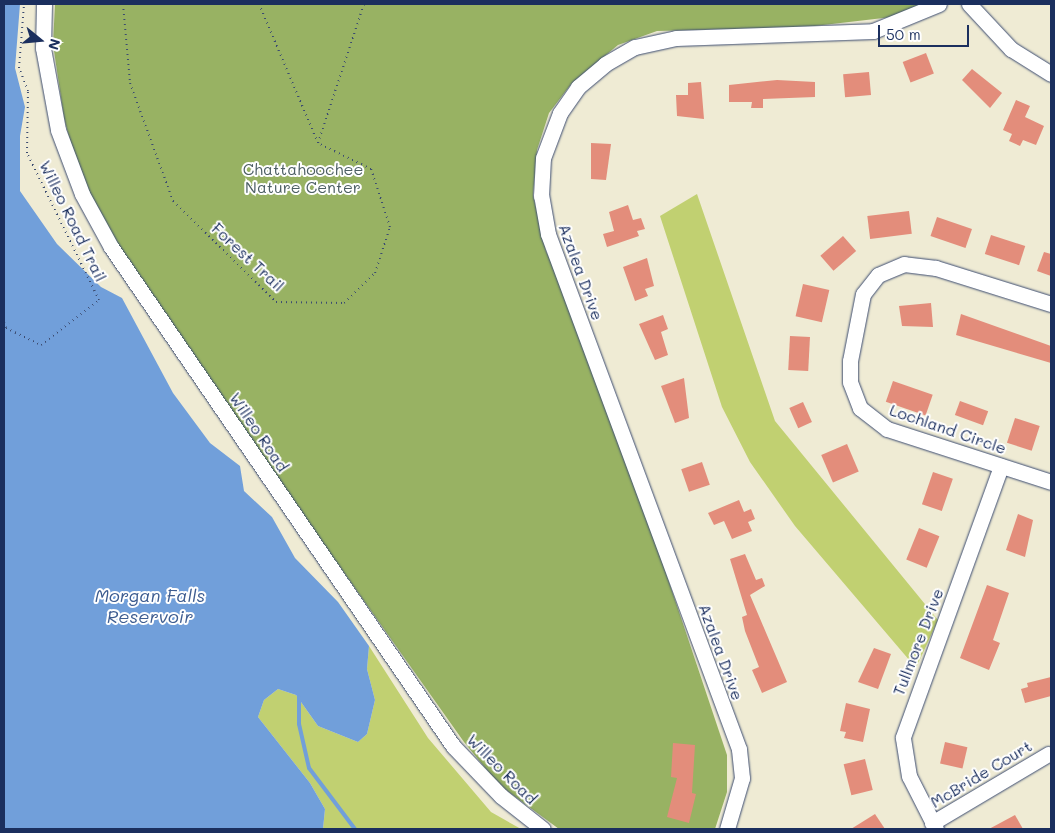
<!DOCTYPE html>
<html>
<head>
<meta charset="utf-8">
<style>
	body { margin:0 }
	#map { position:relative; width:1055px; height:833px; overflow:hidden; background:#efebd4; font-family:Mali,sans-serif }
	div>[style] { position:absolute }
	.green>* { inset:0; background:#c1d071 }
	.forest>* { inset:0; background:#98b263 }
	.water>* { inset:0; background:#719fda }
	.stream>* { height:4px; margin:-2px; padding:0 2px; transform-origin:2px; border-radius:2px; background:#719fda }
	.building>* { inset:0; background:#e38d7b; transform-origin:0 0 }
	.path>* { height:2px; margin-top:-1px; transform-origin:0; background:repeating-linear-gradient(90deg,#3b4b70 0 1px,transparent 0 5px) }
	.roads { filter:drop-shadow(0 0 1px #3b4b70) drop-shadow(0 0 1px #3b4b70) }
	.minor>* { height:15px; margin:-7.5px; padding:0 7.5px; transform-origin:7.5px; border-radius:7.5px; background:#fff }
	span { translate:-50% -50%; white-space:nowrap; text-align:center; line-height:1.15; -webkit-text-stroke:4px #fff; paint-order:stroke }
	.park-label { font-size:16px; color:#4d5f64 }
	.street-label { font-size:16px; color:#1b2f5e }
	.water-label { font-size:18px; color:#3d5c90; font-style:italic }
	.frame { position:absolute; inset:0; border:5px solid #1b2f5e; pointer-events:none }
	.north { position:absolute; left:15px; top:15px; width:50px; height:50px; -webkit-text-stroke:4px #fff; paint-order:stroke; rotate:107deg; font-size:14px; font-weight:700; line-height:20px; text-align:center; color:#1b2f5e }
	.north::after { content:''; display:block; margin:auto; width:18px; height:22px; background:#1b2f5e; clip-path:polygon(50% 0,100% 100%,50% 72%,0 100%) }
	.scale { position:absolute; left:878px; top:25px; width:91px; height:22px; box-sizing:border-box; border:2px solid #1b2f5e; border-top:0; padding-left:6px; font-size:15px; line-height:18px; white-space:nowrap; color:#1b2f5e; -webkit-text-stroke:4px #fff; paint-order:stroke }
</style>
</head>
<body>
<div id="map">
	<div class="green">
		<i style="clip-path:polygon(697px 194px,775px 421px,938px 620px,916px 668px,795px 526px,750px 462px,722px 407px,660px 216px)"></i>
		<i style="clip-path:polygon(369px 646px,428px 738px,491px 812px,521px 829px,323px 829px,325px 809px,310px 783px,258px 717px,264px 700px,278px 689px,296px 695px,318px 726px,358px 742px,367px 734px,375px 700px,367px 669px)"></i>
	</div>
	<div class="forest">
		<i style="clip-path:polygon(55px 4px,923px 4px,892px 17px,806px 27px,657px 31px,618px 45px,572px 83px,549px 113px,537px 150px,533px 195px,546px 251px,588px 340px,727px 755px,727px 792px,715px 829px,559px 829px,499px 785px,464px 742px,89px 213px,64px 118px,53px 44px)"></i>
	</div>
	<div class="water">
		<i style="clip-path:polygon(4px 4px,20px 4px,15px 68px,25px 107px,20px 136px,20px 191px,57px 244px,101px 287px,122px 298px,173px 393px,210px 443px,240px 466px,244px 491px,272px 517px,295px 558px,338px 602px,369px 646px,367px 669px,375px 700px,367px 734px,358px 742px,318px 726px,296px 695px,278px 689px,264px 700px,258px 717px,310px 783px,325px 809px,323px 829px,4px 829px)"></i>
	</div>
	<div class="stream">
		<i style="left:299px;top:697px;width:27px;rotate:90deg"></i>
		<i style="left:299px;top:724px;width:45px;rotate:77.2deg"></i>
		<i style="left:309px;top:768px;width:76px;rotate:53deg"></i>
	</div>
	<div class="building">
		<i style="left:926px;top:53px;width:22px;height:25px;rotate:69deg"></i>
		<i style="clip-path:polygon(972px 69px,1002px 93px,990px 108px,962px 80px)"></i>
		<i style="left:869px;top:72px;width:23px;height:26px;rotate:85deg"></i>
		<i style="clip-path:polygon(777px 80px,815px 82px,815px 97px,763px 99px,763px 108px,751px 108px,752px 102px,729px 102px,729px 85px)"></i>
		<i style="clip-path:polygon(701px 82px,704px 119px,677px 116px,676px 95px,688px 95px,688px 83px)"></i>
		<i style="clip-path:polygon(1016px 100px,1030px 106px,1025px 117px,1044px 126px,1036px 145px,1023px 140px,1020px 146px,1009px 141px,1012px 134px,1003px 130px)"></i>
		<i style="clip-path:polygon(591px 143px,611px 144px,606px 180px,591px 179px)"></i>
		<i style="clip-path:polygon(628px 205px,633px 220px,641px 218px,645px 229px,637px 231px,639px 236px,607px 247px,603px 234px,614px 231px,609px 212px)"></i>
		<i style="left:909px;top:211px;width:23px;height:42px;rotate:83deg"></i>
		<i style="left:937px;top:217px;width:37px;height:20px;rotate:19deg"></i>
		<i style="left:991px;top:235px;width:36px;height:20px;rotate:18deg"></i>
		<i style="left:843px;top:236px;width:20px;height:30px;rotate:49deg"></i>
		<i style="clip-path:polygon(1044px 252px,1051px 254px,1051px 276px,1037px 271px)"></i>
		<i style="clip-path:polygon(647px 258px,654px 286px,645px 289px,648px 296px,635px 301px,623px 267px)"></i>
		<i style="left:803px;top:284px;width:27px;height:33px;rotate:13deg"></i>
		<i style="clip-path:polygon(931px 303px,933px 327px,902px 326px,899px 306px)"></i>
		<i style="clip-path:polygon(961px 314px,1051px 346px,1051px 363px,956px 335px)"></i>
		<i style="clip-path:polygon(663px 315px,668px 329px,661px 332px,668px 355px,655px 360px,639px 324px)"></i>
		<i style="left:790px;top:336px;width:20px;height:34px;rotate:3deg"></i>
		<i style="clip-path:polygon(684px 378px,689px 418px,675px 423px,661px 386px)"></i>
		<i style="left:893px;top:381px;width:42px;height:22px;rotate:19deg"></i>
		<i style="left:960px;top:401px;width:30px;height:15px;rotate:20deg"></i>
		<i style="left:803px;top:402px;width:22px;height:15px;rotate:66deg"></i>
		<i style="left:1015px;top:418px;width:26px;height:26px;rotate:18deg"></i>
		<i style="left:847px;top:444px;width:30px;height:28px;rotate:67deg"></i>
		<i style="left:702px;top:462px;width:24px;height:22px;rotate:71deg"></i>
		<i style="left:933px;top:472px;width:21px;height:34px;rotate:19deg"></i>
		<i style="clip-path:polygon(739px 500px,744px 512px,751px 509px,755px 519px,748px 522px,752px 531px,732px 539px,724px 521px,714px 525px,708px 513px)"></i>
		<i style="clip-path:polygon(1018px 514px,1033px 520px,1025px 557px,1006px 550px)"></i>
		<i style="left:919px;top:528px;width:22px;height:34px;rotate:22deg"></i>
		<i style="clip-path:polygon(745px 554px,756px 580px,762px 578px,765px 586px,750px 595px,787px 682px,762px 693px,752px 670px,759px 667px,745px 631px,742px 617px,747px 615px,730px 559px)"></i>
		<i style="clip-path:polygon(987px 585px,1009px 593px,993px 640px,1000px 643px,989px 670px,960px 658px)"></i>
		<i style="clip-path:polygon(874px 648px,891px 654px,878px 689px,858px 682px)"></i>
		<i style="clip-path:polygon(1051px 677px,1051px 696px,1025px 703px,1021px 689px,1028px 687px,1027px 683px)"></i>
		<i style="clip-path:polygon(846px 703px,870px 709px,863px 742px,844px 738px,846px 732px,840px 731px)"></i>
		<i style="left:945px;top:742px;width:23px;height:22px;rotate:13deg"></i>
		<i style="clip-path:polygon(673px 743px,695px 745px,692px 793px,696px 794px,689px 823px,667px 817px,677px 778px,671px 777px)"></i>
		<i style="left:865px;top:759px;width:32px;height:22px;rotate:76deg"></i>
		<i style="clip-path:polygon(875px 814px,885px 829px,851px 829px)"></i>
		<i style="clip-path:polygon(1015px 815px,1023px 829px,989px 829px)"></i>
	</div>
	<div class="path">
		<i style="left:123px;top:4px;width:79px;rotate:84.9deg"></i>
		<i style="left:130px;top:83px;width:126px;rotate:70deg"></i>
		<i style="left:173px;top:201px;width:144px;rotate:44.4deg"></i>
		<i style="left:276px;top:302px;width:68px;rotate:0.8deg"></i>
		<i style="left:344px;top:303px;width:43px;rotate:-44.1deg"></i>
		<i style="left:375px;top:273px;width:48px;rotate:-71.9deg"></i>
		<i style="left:390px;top:227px;width:61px;rotate:-108.1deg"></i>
		<i style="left:371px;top:169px;width:59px;rotate:-153.9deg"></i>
		<i style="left:259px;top:4px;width:151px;rotate:67deg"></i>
		<i style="left:318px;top:143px;width:146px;rotate:-71.7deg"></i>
		<i style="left:4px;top:322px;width:6px;rotate:72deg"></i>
		<i style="left:6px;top:328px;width:39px;rotate:26deg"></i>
		<i style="left:41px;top:345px;width:73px;rotate:-37.8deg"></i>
		<i style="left:99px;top:300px;width:164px;rotate:-116.1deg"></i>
		<i style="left:27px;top:153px;width:62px;rotate:-89.1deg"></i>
		<i style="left:28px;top:91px;width:25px;rotate:-111deg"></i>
		<i style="left:19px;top:68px;width:64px;rotate:-85.5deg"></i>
	</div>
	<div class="roads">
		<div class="minor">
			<i style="left:44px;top:4px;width:44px;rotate:91.3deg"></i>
			<i style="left:43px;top:48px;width:83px;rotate:79.6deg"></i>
			<i style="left:58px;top:130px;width:68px;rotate:69.4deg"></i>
			<i style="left:82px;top:194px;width:60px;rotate:61.3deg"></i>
			<i style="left:111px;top:247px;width:605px;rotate:55.57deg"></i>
			<i style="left:453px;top:746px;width:69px;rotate:46.2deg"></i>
			<i style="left:501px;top:796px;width:53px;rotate:38.2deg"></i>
			<i style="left:969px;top:4px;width:62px;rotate:47deg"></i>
			<i style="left:1011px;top:49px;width:47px;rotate:32deg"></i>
			<i style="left:1051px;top:304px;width:121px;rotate:-162.6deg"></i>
			<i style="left:936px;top:268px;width:32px;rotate:-173deg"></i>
			<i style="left:904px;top:264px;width:28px;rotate:157deg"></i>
			<i style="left:878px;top:275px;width:24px;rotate:128deg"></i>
			<i style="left:863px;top:294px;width:68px;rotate:101deg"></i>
			<i style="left:850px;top:361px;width:21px;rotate:90deg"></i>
			<i style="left:850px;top:382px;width:28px;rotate:69deg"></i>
			<i style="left:860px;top:408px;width:34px;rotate:38deg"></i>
			<i style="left:887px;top:429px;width:172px;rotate:17.9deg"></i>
			<i style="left:932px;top:823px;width:135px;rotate:-30.7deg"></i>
			<i style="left:727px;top:829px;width:53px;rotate:-73.6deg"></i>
			<i style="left:742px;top:778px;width:29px;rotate:-96deg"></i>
			<i style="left:739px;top:749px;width:549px;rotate:-110.35deg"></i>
			<i style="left:548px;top:234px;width:39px;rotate:-100deg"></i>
			<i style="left:541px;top:196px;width:38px;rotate:-87deg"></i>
			<i style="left:543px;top:158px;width:48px;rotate:-69.3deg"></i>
			<i style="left:560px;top:113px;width:32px;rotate:-55deg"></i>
			<i style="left:578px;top:87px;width:35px;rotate:-40deg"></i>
			<i style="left:605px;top:64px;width:34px;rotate:-30deg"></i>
			<i style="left:635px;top:47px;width:42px;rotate:-12.4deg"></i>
			<i style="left:676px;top:38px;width:197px;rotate:-2deg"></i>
			<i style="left:873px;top:31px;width:71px;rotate:-22.2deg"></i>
			<i style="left:936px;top:829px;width:59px;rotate:-117deg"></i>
			<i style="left:909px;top:776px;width:39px;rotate:-99deg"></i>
			<i style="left:903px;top:737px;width:288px;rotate:-70.1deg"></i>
		</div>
	</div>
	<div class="park-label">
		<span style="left:303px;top:178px">Chattahoochee<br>Nature Center</span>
	</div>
	<div class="street-label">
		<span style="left:73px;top:221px;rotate:64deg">Willeo Road Trail</span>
		<span style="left:248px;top:257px;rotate:43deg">Forest Trail</span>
		<span style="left:581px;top:272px;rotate:70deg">Azalea Drive</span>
		<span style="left:948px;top:429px;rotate:19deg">Lochland Circle</span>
		<span style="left:259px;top:432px;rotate:56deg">Willeo Road</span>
		<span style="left:918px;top:642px;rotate:-69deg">Tullmore Drive</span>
		<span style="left:721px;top:652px;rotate:70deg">Azalea Drive</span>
		<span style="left:502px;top:769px;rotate:45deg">Willeo Road</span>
		<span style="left:981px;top:774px;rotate:-31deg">McBride Court</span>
	</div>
	<div class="water-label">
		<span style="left:150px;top:606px">Morgan Falls<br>Reservoir</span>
	</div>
	<div class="frame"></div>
	<div class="north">N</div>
	<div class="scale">50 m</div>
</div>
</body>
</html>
